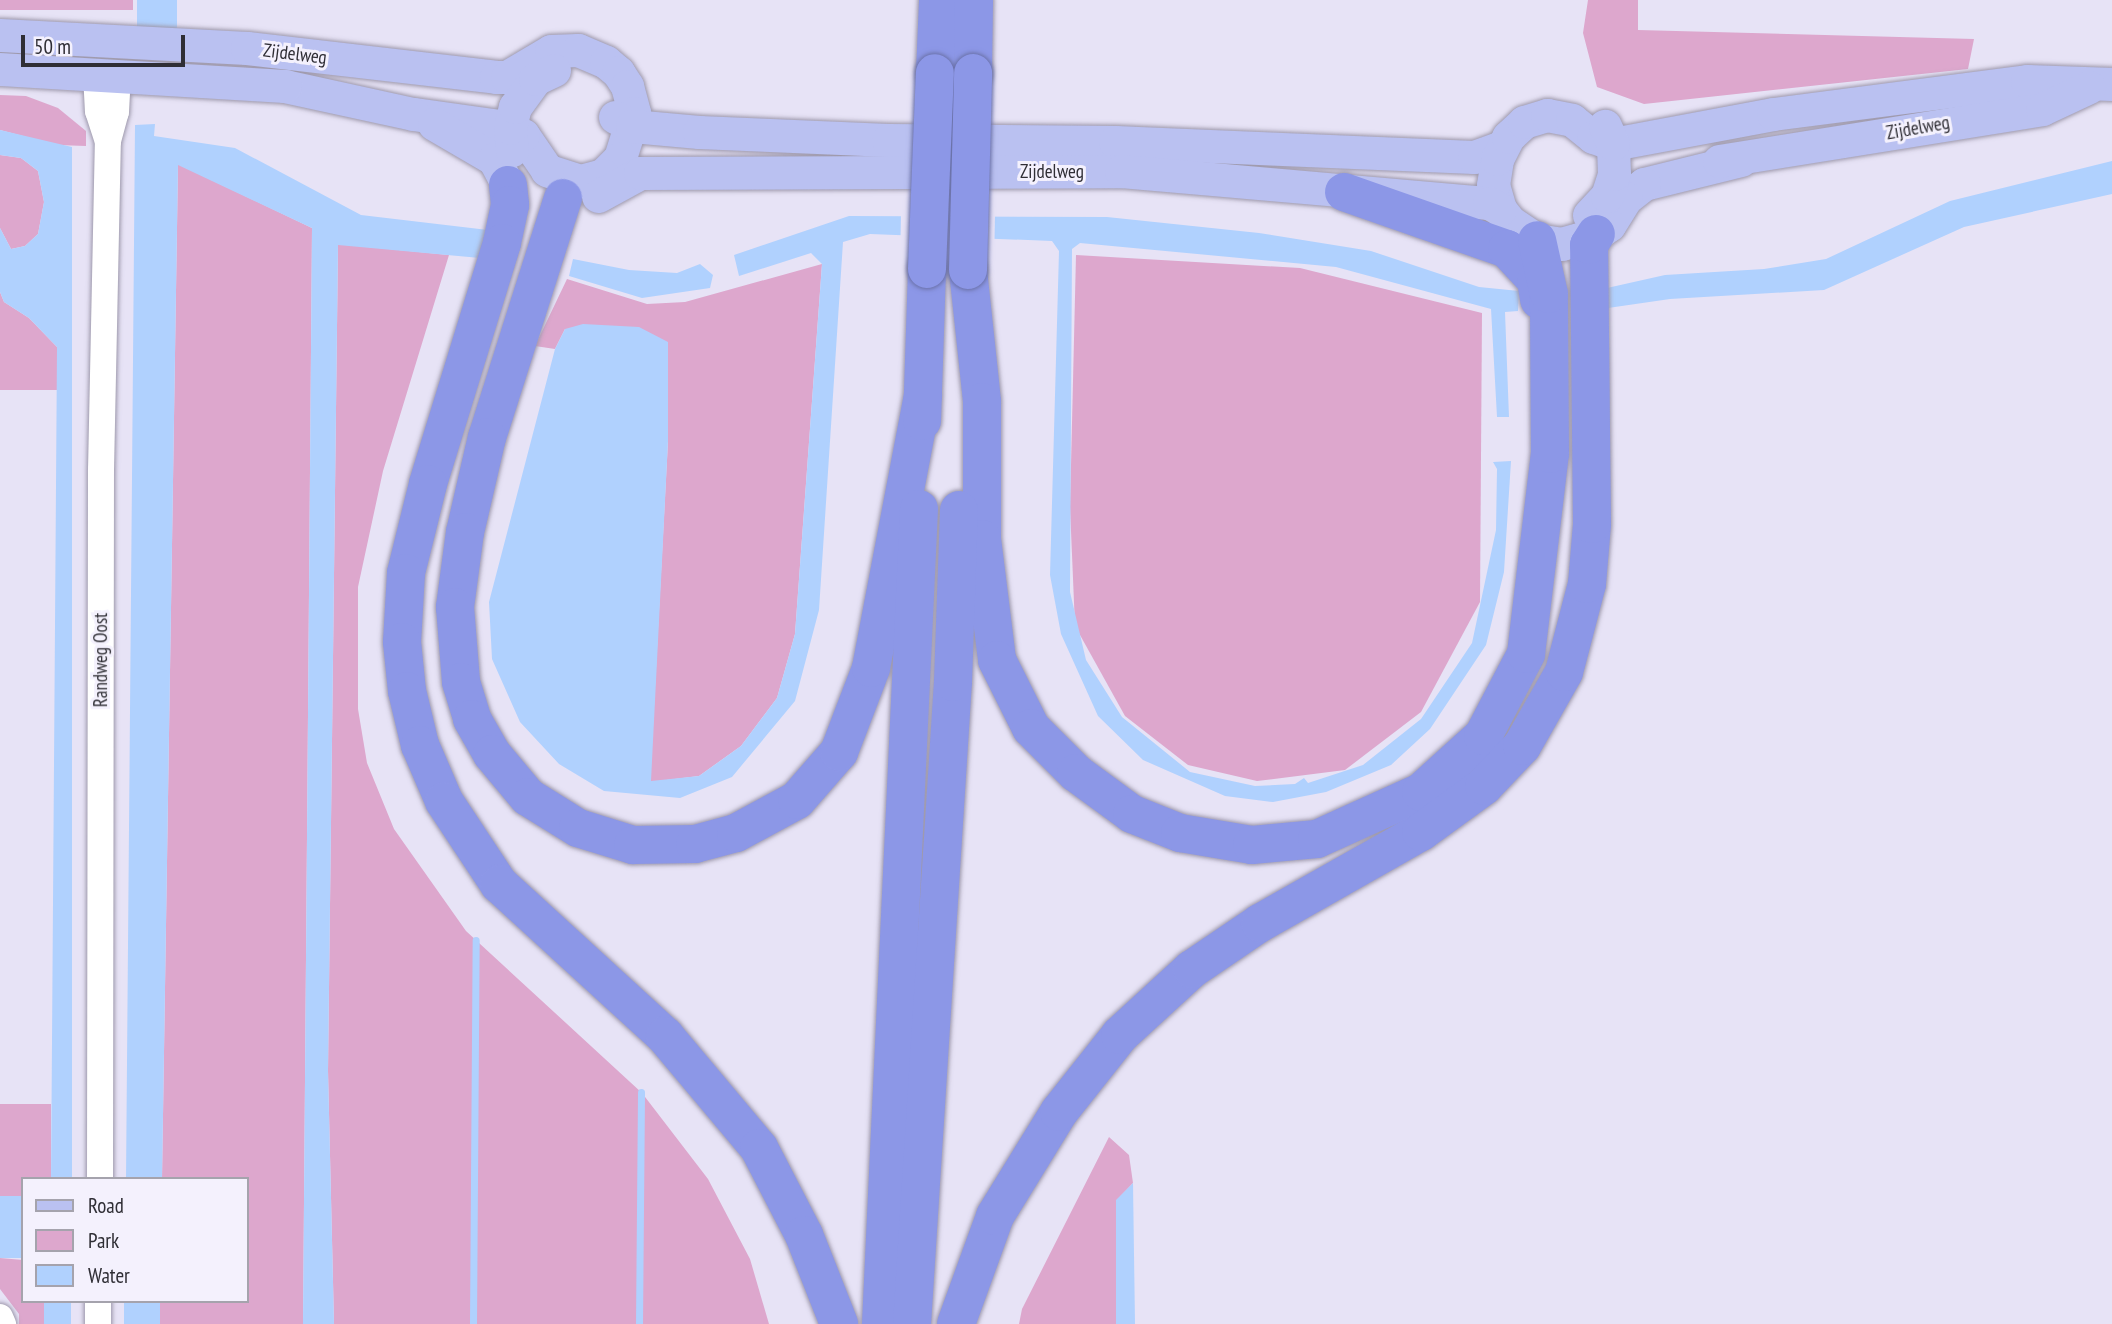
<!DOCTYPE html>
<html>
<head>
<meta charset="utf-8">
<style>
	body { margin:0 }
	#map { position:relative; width:2112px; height:1324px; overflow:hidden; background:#e7e3f6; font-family:"PT Sans Narrow",sans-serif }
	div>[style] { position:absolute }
	.green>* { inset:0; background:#dda7cd; transform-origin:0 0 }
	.water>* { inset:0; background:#b0d1fe; transform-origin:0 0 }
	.pier>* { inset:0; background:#e7e3f6; transform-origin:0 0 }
	.stream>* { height:7px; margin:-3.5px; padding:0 3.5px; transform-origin:3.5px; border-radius:3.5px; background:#b0d1fe }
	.roads { filter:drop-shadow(0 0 2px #9e99ac) drop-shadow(0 0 2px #9e99ac) }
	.minor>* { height:26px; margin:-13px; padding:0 13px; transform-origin:13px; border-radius:13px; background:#fff }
	.major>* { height:33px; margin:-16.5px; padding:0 16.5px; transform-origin:16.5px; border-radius:16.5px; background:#bac1f1 }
	.highway>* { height:38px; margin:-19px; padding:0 19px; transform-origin:19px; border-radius:19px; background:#8c97e7 }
	.bridges { filter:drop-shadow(0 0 2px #6b72a9) drop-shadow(0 0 2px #6b72a9) }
	.highway-bridge>* { height:38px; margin:-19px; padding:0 19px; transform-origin:19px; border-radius:19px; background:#8c97e7 }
	span { translate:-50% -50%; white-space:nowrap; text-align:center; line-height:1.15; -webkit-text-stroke:6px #f4f1fd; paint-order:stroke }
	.street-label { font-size:19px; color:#2f2e35 }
	.legend { position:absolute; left:21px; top:1177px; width:228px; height:126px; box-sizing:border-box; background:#f4f1fd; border:2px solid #a5a3ad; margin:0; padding:9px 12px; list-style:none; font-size:21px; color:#2f2e35 }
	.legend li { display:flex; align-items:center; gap:14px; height:35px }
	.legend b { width:35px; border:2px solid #a5a3ad }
	.scale { position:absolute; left:21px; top:35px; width:164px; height:32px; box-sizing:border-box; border:4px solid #2f2e35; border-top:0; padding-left:9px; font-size:21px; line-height:24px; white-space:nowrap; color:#2f2e35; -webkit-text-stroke:5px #f4f1fd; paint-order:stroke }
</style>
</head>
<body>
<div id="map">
	<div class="green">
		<i style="left:0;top:0;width:133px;height:10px"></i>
		<i style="clip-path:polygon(1588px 0,1638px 0,1638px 30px,1974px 39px,1968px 69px,1644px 104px,1597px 87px,1583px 33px)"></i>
		<i style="clip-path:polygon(0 95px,26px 96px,58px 108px,86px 131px,86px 146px,57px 145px,0 130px)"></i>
		<i style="clip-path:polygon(0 155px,21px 158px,38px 171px,44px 202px,38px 234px,25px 246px,11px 249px,0 228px)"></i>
		<i style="clip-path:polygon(178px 164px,312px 228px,303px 1324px,160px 1324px,160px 1301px,247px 1301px,247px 1179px,162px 1179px)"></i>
		<i style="clip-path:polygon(338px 244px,449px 255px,383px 471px,358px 587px,358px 709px,367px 763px,394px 829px,466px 931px,642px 1093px,708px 1179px,750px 1259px,769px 1324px,334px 1324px,328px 1071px)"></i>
		<i style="clip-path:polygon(1076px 255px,1300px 268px,1482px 313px,1480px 602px,1421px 712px,1345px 770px,1257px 781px,1188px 765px,1125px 716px,1075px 626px,1070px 507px)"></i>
		<i style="clip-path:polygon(822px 264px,795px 634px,777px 698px,741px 746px,699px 776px,650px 782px,668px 441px,565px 329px,555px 349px,535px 346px,567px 279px,647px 304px,685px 302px)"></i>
		<i style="clip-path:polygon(0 292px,4px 302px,29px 318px,57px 347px,57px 390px,0 390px)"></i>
		<i style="clip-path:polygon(0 1104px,51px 1104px,51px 1179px,23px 1179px,23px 1196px,0 1196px)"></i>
		<i style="clip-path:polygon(1109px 1137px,1129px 1155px,1133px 1183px,1116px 1201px,1116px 1324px,1019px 1324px,1022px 1309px)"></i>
		<i style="clip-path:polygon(0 1258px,23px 1260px,23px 1301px,44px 1301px,44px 1324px,19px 1324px,19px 1314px,0 1289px)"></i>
	</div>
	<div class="water">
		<i style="left:137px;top:0;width:40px;height:33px"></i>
		<i style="clip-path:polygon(155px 124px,154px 136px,235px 148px,361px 215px,488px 230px,480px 258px,338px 245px,328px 1071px,334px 1324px,303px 1324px,312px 228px,178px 165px,162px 1179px,126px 1179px,135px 125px)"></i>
		<i style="clip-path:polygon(0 130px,72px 147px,72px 1179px,51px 1179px,57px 347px,29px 318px,4px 302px,0 292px,0 228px,11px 249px,25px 246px,38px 234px,44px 202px,38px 171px,21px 158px,0 155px)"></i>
		<i style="clip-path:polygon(2112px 161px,2112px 194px,1964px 227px,1824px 290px,1670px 299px,1608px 308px,1607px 288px,1665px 275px,1764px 269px,1826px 259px,1950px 201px)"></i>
		<i style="clip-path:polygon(849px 216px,1107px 217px,1259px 233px,1371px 251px,1479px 287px,1519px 291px,1518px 311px,1505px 312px,1509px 417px,1497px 417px,1491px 309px,1336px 267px,1080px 243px,1072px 249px,1070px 592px,1086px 660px,1122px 717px,1190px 772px,1255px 786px,1295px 784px,1304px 778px,1308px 783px,1363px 765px,1421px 719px,1472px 643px,1496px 530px,1497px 469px,1493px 462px,1511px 461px,1504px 572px,1486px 645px,1430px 729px,1391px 765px,1326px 792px,1273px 802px,1225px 796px,1143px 760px,1098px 716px,1061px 634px,1050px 575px,1059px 251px,1052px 241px,870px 234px,843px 242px,819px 610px,795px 701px,732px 777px,680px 798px,604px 791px,559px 764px,520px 722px,492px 659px,489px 602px,555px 349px,565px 329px,583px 324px,639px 327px,668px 342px,668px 441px,651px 781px,699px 776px,741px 746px,777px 698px,795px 634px,822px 264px,811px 253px,739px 276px,734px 255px)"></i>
		<i style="clip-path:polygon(573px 259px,629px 270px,677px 273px,700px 264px,713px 275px,710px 288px,642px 298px,569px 276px)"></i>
		<i style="clip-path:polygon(1133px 1183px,1135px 1324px,1116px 1324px,1116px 1200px)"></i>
		<i style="left:0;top:1196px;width:23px;height:62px"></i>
		<i style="left:44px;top:1301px;width:27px;height:23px"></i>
		<i style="left:124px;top:1301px;width:36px;height:23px"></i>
	</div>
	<div class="pier">
		<i style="left:901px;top:212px;width:94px;height:27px;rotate:1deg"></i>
	</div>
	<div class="stream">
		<i style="left:473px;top:1324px;width:384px;rotate:-89.6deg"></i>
		<i style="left:639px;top:1324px;width:232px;rotate:-89.5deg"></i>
	</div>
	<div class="roads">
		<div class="minor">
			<i style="left:96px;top:74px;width:37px;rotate:87deg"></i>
			<i style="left:98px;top:111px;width:32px;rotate:72deg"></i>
			<i style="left:100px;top:1179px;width:709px;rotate:-89.92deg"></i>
			<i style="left:101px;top:470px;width:329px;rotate:-88.8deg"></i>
			<i style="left:108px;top:141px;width:30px;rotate:-75deg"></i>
			<i style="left:116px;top:112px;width:36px;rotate:-87deg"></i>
			<i style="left:0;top:1317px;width:8px;rotate:67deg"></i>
			<i style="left:98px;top:1324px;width:23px;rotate:-90deg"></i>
		</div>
		<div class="major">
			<i style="left:0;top:35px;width:247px;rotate:3deg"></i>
			<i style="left:247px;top:48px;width:251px;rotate:6.6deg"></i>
			<i style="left:496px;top:77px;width:11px"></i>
			<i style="left:507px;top:77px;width:51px;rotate:-30.6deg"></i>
			<i style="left:551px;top:51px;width:27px;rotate:-2deg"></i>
			<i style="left:578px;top:50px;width:30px;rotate:23deg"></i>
			<i style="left:606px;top:62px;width:16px;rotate:40deg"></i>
			<i style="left:618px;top:72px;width:17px;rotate:57deg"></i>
			<i style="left:627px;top:86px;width:28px;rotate:75deg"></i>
			<i style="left:634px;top:113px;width:47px;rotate:107.3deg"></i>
			<i style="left:620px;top:158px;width:24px;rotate:135deg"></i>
			<i style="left:603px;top:175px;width:24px;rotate:165deg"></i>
			<i style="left:580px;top:181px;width:35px;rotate:-162deg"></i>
			<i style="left:547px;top:170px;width:42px;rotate:-124.4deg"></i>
			<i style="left:523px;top:135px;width:25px;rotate:-159deg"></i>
			<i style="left:500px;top:126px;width:88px;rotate:-172.1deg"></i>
			<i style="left:413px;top:114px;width:131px;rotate:-167.7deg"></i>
			<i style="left:285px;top:86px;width:286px;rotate:-176.6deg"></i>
			<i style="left:615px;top:117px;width:19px;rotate:28deg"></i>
			<i style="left:632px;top:126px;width:67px;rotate:5.1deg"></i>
			<i style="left:699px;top:132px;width:189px;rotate:2.4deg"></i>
			<i style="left:888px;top:140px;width:227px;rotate:0.5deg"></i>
			<i style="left:1115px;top:142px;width:359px;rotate:2.4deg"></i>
			<i style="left:1474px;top:157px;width:30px;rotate:-20deg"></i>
			<i style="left:434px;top:124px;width:69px;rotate:30.3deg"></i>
			<i style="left:494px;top:159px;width:30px;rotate:62deg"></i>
			<i style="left:512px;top:150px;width:22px;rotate:-95deg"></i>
			<i style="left:510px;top:128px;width:22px;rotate:-77deg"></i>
			<i style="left:515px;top:107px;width:34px;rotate:-54deg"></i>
			<i style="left:535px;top:79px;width:21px;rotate:-25deg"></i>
			<i style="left:1741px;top:160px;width:100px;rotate:166.1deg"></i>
			<i style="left:1644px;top:184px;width:23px;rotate:142deg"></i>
			<i style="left:1626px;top:198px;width:32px;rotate:122deg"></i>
			<i style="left:1609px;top:225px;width:16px;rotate:145deg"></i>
			<i style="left:1596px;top:234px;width:35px;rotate:164deg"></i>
			<i style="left:1562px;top:244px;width:25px;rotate:-171deg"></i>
			<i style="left:1537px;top:240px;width:32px;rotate:-146deg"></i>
			<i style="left:1510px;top:222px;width:16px;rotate:-128deg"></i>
			<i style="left:1500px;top:209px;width:25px;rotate:-106deg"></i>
			<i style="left:1493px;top:185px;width:26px;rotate:-81deg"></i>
			<i style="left:1497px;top:159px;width:25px;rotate:-63deg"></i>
			<i style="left:1508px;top:137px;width:22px;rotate:-43deg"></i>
			<i style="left:1524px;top:122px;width:24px;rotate:-17deg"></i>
			<i style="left:1547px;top:115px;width:25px;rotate:11deg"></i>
			<i style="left:1572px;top:120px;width:27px;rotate:39deg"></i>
			<i style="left:1593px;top:137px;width:21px;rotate:19deg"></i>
			<i style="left:1613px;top:144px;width:163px;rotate:-10.6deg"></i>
			<i style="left:1773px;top:114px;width:256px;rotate:-7.4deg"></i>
			<i style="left:2027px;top:81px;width:85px;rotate:2deg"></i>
			<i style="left:1719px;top:161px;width:327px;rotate:-9.1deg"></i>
			<i style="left:2042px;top:109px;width:52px;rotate:-25.1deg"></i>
			<i style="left:598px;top:196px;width:48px;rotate:-28.7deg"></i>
			<i style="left:640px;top:173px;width:481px;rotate:-0.2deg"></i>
			<i style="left:1121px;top:171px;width:369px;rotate:5deg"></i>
			<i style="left:1489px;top:203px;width:13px;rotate:29deg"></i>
			<i style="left:1589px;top:215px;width:26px;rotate:-47deg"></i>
			<i style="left:1607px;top:196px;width:23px;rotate:-72deg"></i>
			<i style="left:1614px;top:174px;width:30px;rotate:-92deg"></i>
			<i style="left:1613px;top:144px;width:20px;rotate:-114deg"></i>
		</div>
		<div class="highway">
			<i style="left:935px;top:73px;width:73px;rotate:-87.6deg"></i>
			<i style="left:973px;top:73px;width:73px;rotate:-89.2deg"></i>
			<i style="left:508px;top:185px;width:20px;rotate:84deg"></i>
			<i style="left:510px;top:205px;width:39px;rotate:102deg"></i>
			<i style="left:502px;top:243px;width:252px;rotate:107.1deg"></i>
			<i style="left:428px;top:484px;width:92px;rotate:103.9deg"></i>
			<i style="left:406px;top:573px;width:69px;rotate:93.3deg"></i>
			<i style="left:402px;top:642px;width:49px;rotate:84.2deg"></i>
			<i style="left:407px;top:691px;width:56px;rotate:76.5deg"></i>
			<i style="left:420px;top:745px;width:61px;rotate:66.8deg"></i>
			<i style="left:444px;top:801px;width:100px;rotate:56.5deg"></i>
			<i style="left:499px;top:884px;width:225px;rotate:42.5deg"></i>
			<i style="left:665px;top:1036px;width:146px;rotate:50deg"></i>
			<i style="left:759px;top:1148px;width:98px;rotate:62.7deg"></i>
			<i style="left:804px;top:1235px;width:96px;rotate:68.5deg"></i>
			<i style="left:1344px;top:192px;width:173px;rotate:19.3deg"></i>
			<i style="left:1507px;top:249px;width:42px;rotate:46.9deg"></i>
			<i style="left:1536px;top:280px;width:20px;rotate:81deg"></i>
			<i style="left:563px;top:198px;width:251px;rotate:107.6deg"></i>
			<i style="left:487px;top:437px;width:98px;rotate:103deg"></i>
			<i style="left:465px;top:532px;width:76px;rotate:97.6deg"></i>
			<i style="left:455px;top:607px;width:75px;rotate:85.4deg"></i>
			<i style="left:461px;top:682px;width:39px;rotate:73deg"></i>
			<i style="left:472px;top:719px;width:40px;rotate:60.3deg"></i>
			<i style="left:492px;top:754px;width:56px;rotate:50.1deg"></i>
			<i style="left:528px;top:797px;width:59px;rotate:31.8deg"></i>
			<i style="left:578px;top:828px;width:58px;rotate:17.2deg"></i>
			<i style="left:633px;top:845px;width:62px;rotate:-0.9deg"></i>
			<i style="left:695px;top:844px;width:42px;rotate:-15deg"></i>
			<i style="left:736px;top:833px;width:69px;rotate:-28.4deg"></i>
			<i style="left:797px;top:800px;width:64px;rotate:-48.8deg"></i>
			<i style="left:839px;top:752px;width:90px;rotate:-69.1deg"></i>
			<i style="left:871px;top:668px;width:278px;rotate:-79.2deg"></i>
			<i style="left:968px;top:270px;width:133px;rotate:83.9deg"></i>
			<i style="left:982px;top:402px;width:137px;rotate:90deg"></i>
			<i style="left:982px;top:539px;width:122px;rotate:82.9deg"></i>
			<i style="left:997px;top:660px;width:76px;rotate:63.4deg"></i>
			<i style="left:1031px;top:728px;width:64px;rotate:45deg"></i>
			<i style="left:1076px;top:773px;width:69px;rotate:36.2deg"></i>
			<i style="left:1132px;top:814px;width:52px;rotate:21.6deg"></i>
			<i style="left:1180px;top:833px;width:73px;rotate:9.5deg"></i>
			<i style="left:1252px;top:845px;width:65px;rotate:-5.3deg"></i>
			<i style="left:1317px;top:839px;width:114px;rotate:-24.3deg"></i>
			<i style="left:1421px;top:792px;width:84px;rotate:-42.1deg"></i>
			<i style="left:1483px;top:736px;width:93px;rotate:-62.3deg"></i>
			<i style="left:1526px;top:654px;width:201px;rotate:-83.2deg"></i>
			<i style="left:1550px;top:454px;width:160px;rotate:-90.4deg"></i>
			<i style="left:1549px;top:294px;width:55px;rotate:-102.5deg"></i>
			<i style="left:922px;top:421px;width:152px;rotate:-88.1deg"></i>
			<i style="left:881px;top:1324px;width:816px;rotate:-87.33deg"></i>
			<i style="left:912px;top:1324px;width:643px;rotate:-86.35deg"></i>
			<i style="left:953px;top:682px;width:172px;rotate:-88deg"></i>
			<i style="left:956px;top:1324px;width:115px;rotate:-70.1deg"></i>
			<i style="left:995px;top:1216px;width:122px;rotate:-58.4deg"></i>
			<i style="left:1059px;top:1112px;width:98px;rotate:-51.6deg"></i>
			<i style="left:1120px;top:1035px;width:98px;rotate:-42.5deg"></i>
			<i style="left:1192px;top:969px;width:82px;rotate:-34.1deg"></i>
			<i style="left:1260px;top:923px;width:185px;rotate:-29.5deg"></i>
			<i style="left:1421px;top:832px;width:78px;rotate:-36.1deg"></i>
			<i style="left:1484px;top:786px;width:55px;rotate:-46.5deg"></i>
			<i style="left:1522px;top:746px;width:85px;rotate:-60.4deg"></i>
			<i style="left:1564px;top:672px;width:91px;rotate:-75.4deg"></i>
			<i style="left:1587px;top:584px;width:60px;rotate:-85.2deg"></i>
			<i style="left:1592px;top:524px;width:279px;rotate:-90.6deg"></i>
			<i style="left:1589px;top:245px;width:13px;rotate:-58deg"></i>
		</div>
	</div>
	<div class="bridges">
		<div class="highway-bridge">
			<i style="left:927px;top:269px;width:196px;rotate:-87.7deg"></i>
			<i style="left:968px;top:270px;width:197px;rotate:-88.5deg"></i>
		</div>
	</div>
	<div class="street-label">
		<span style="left:295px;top:54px;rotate:7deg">Zijdelweg</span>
		<span style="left:1918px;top:128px;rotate:-10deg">Zijdelweg</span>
		<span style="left:1052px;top:172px">Zijdelweg</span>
		<span style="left:101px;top:660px;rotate:-90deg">Randweg Oost</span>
	</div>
	<ul class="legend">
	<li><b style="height:9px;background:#bac1f1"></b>Road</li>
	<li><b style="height:19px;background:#dda7cd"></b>Park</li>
	<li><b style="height:19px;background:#b0d1fe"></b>Water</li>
	</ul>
	<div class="scale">50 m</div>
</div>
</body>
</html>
